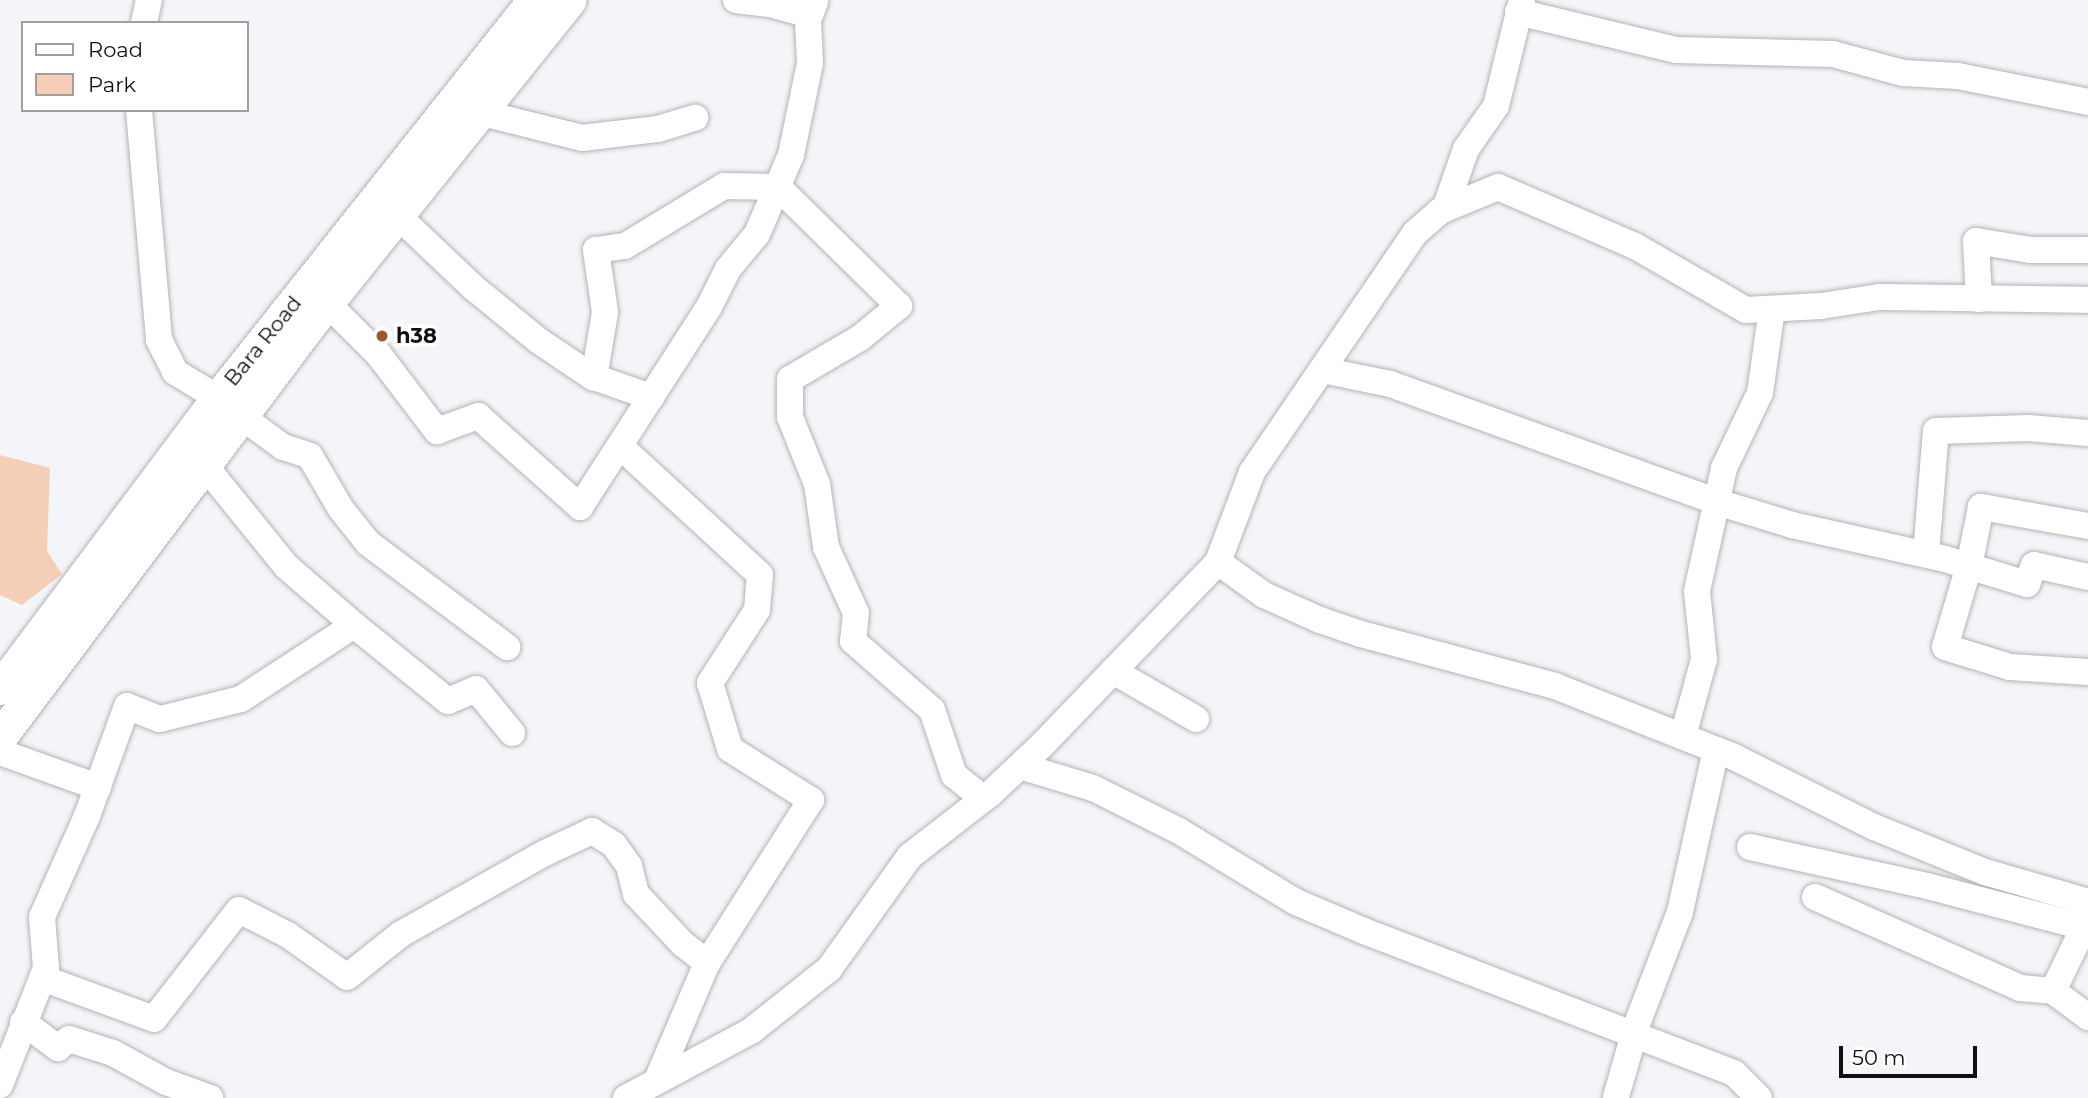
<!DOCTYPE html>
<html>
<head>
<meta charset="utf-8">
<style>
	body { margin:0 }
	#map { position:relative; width:2088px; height:1098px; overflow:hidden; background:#f4f5f8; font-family:Montserrat,sans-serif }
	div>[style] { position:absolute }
	.green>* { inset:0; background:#f5ceb7 }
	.roads { filter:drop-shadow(0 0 2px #b2b4b6) drop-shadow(0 0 2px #b2b4b6) }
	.minor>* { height:26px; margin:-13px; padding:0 13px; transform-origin:13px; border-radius:13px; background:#fff }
	.major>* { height:33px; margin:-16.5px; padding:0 16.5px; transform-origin:16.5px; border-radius:16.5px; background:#fff }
	.dots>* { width:19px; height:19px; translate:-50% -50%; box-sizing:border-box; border:4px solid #fff; border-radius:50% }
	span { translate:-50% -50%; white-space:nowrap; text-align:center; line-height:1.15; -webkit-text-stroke:7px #fff; paint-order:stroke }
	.poi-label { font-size:21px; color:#101011; font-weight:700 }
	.left { translate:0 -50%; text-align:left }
	.street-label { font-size:21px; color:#101011 }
	.legend { position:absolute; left:21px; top:21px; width:228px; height:91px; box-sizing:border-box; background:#fff; border:2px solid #9f9fa0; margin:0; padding:9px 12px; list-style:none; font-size:21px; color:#101011 }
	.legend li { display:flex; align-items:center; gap:14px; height:35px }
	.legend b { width:35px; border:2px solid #9f9fa0 }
	.scale { position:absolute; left:1839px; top:1046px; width:138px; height:32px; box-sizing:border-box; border:4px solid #101011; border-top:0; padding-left:9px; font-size:21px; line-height:24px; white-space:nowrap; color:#101011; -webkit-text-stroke:5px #fff; paint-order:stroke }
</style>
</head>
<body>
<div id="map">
	<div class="green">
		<i style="clip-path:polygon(0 455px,50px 468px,47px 551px,62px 574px,22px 605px,0 595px)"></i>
	</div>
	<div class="roads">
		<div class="minor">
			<i style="left:736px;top:0;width:34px;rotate:7deg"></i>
			<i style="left:770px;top:4px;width:41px;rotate:15.4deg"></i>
			<i style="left:810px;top:15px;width:14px;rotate:-69deg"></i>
			<i style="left:1518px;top:12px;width:163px;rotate:13.5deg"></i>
			<i style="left:1676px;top:50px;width:157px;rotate:1.5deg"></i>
			<i style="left:1833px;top:54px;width:73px;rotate:15.2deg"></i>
			<i style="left:1903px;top:73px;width:55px;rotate:3.1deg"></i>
			<i style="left:1958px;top:76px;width:133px;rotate:11.3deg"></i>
			<i style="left:144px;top:23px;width:24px;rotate:-78deg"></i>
			<i style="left:139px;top:110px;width:231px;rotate:85deg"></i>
			<i style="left:159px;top:340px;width:36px;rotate:63deg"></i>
			<i style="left:175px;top:372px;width:50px;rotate:31.2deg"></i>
			<i style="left:482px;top:113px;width:103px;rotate:14deg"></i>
			<i style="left:582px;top:138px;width:77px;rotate:-6.8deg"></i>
			<i style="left:658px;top:129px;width:39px;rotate:-17deg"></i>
			<i style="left:1445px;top:209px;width:64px;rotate:-70.7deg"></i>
			<i style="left:1466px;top:149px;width:52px;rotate:-55.1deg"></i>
			<i style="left:1496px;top:106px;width:109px;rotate:-76.2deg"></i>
			<i style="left:398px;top:216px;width:105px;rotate:43.5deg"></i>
			<i style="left:474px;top:288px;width:84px;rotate:39.2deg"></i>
			<i style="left:539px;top:341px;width:63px;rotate:33.9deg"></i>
			<i style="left:591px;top:376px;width:64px;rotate:19.3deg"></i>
			<i style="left:1979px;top:299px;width:58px;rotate:-93deg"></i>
			<i style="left:1976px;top:241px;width:56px;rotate:9.3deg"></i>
			<i style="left:2031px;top:250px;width:57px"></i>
			<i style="left:327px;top:303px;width:74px;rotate:45deg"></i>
			<i style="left:379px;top:355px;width:96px;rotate:52.7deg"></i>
			<i style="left:437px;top:431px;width:44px;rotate:-20.1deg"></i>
			<i style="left:478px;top:416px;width:137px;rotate:41.7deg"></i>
			<i style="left:580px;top:507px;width:238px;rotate:-57.2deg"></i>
			<i style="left:709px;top:307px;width:42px;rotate:-63.4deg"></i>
			<i style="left:728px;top:269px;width:45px;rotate:-50.4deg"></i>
			<i style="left:757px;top:234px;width:86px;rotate:-66.7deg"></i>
			<i style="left:791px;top:155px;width:94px;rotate:-78.3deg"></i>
			<i style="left:810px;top:63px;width:63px;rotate:-92.7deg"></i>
			<i style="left:1322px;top:370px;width:69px;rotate:11.6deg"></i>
			<i style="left:1390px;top:384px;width:348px;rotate:19.8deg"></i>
			<i style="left:1717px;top:502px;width:78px;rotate:17deg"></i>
			<i style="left:1792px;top:525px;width:157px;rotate:12.5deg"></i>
			<i style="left:1945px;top:559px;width:86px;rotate:17deg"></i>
			<i style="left:2027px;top:584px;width:20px;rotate:-70deg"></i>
			<i style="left:2034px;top:565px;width:55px;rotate:12.5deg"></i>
			<i style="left:594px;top:378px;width:67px;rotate:-80.5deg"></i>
			<i style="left:605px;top:312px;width:63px;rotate:-98.3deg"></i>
			<i style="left:596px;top:250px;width:29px;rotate:-8deg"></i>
			<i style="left:625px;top:246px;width:116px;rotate:-31.2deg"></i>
			<i style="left:724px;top:186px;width:54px;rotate:1.1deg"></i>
			<i style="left:778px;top:187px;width:170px;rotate:44.5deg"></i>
			<i style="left:899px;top:306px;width:50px;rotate:140.6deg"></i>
			<i style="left:860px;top:338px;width:81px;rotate:149.6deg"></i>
			<i style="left:790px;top:379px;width:38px;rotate:90deg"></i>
			<i style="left:790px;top:417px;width:72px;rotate:68.1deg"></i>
			<i style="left:817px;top:484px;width:64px;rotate:81.9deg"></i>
			<i style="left:826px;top:547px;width:72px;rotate:65.6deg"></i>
			<i style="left:856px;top:613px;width:28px;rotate:96deg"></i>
			<i style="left:853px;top:641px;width:105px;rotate:41.1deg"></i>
			<i style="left:932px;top:710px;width:69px;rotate:71.3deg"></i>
			<i style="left:954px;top:775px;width:38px;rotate:39deg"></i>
			<i style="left:242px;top:417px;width:51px;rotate:36.2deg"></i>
			<i style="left:283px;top:447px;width:28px;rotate:18deg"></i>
			<i style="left:310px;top:456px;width:61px;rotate:59.7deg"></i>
			<i style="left:341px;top:509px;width:43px;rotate:51.5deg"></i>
			<i style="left:368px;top:543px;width:174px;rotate:36.8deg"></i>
			<i style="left:621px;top:447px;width:189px;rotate:42.6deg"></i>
			<i style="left:760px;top:575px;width:35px;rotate:95deg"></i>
			<i style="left:757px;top:610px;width:87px;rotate:122.8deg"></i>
			<i style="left:710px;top:683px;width:69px;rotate:73.1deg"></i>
			<i style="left:730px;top:749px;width:96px;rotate:32.2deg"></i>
			<i style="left:811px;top:800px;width:193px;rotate:122.5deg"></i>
			<i style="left:2088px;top:526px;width:109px;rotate:-169.9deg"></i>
			<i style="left:1981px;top:507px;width:60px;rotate:101.5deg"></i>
			<i style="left:1969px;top:566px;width:84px;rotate:106.5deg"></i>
			<i style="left:1945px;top:647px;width:68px;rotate:17.1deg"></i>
			<i style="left:2010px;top:667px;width:78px;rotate:3.7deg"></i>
			<i style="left:1926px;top:554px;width:123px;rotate:-85.4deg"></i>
			<i style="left:1936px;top:431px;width:92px;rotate:-1.9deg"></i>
			<i style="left:2028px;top:428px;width:60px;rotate:4.8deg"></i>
			<i style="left:1218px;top:562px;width:57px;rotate:35.7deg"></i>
			<i style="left:1264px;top:595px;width:61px;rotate:24.1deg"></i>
			<i style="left:1320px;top:620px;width:43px;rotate:18.9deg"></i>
			<i style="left:1361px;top:634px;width:201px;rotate:15deg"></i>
			<i style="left:1555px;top:686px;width:193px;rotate:21.6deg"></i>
			<i style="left:1734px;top:757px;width:157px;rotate:26.6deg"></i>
			<i style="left:1874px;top:827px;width:120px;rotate:22.1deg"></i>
			<i style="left:1985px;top:872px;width:107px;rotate:16.2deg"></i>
			<i style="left:354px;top:625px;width:121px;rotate:39deg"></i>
			<i style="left:448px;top:701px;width:30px;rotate:-23deg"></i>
			<i style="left:476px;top:689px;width:57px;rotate:50.7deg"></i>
			<i style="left:1113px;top:671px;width:96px;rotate:30deg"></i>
			<i style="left:1683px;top:736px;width:80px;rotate:-74.7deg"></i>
			<i style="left:1704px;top:659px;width:68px;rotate:-95.9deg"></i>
			<i style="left:1697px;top:591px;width:126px;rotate:-77.6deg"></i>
			<i style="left:1724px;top:468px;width:83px;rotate:-64.4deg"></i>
			<i style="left:1760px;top:393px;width:85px;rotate:-81.9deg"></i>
			<i style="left:0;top:752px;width:104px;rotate:19.7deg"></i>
			<i style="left:1020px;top:766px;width:76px;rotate:16.8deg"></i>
			<i style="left:1093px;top:788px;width:96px;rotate:26.6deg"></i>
			<i style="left:1179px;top:831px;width:137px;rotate:31.3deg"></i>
			<i style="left:1296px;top:902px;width:74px;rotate:23.1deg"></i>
			<i style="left:1364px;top:931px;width:396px;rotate:21deg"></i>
			<i style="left:1734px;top:1073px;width:35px;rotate:45deg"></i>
			<i style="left:1750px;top:847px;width:181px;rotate:12.4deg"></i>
			<i style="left:1927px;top:886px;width:162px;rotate:14.6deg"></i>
			<i style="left:2084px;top:927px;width:71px;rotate:115.8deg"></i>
			<i style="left:1815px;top:897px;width:224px;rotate:23.9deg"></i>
			<i style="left:2020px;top:988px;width:33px;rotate:5deg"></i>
			<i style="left:2053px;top:991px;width:44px;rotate:36.6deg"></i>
			<i style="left:42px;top:978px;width:119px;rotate:20.1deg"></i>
			<i style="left:154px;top:1019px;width:138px;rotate:-52.1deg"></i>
			<i style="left:239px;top:910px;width:55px;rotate:27deg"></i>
			<i style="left:288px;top:935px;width:72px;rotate:35.4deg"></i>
			<i style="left:347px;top:977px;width:69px;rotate:-38.5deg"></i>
			<i style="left:401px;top:934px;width:165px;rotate:-29.4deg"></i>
			<i style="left:545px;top:853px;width:52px;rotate:-25.1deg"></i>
			<i style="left:592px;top:831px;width:26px;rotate:32deg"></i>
			<i style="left:614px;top:845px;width:26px;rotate:54deg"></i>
			<i style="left:629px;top:866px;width:29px;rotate:76deg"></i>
			<i style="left:636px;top:894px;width:69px;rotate:46.8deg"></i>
			<i style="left:683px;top:944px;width:31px;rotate:38deg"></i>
			<i style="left:707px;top:963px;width:127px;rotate:113.1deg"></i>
			<i style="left:23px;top:1022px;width:44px;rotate:36.6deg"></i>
			<i style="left:58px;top:1048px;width:14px;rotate:-39deg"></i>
			<i style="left:69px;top:1039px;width:46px;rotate:17.7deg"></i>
			<i style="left:113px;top:1053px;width:60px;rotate:28.7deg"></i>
			<i style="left:166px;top:1082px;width:47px;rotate:20deg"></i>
			<i style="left:0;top:1085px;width:126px;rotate:-68.5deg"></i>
			<i style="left:46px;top:968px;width:51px;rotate:-94.5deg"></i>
			<i style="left:42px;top:917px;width:111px;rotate:-66deg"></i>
			<i style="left:87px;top:816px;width:117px;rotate:-70deg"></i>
			<i style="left:127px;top:706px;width:35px;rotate:22deg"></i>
			<i style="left:160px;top:719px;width:83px;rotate:-13.9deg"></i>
			<i style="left:241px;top:699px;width:135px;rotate:-33.2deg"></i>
			<i style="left:354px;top:625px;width:90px;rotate:-139.1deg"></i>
			<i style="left:286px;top:566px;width:129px;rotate:-129deg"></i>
			<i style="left:1616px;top:1097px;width:76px;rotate:-74deg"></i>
			<i style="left:1637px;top:1024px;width:120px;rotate:-69deg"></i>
			<i style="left:1680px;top:912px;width:166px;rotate:-77.5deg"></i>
			<i style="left:626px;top:1098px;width:142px;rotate:-28.2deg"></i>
			<i style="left:751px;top:1031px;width:100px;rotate:-38.5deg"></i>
			<i style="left:829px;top:969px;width:139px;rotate:-54.4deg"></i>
			<i style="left:910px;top:856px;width:101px;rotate:-37.8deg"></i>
			<i style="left:990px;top:794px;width:73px;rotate:-43.3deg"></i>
			<i style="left:1043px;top:744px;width:252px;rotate:-46.1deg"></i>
			<i style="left:1218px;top:562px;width:96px;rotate:-69.3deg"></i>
			<i style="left:1252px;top:472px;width:289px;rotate:-55.7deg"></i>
			<i style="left:1415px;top:233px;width:33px;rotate:-41deg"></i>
			<i style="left:1440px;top:211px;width:63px;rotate:-22.5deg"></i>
			<i style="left:1498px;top:187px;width:149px;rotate:23.3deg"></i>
			<i style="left:1635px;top:246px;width:128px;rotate:30deg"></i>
			<i style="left:1746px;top:310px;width:75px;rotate:-3.1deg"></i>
			<i style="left:1821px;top:306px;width:59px;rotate:-8.8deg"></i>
			<i style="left:1879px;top:297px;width:209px;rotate:0.8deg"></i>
		</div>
		<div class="major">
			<i style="left:0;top:688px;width:363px;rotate:-53.1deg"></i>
			<i style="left:218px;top:398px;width:508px;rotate:-51.55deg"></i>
			<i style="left:0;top:737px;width:516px;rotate:-53.11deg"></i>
			<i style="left:310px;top:324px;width:415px;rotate:-51.3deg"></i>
		</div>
	</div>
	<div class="dots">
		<i style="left:382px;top:336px;background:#9c582a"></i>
	</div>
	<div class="poi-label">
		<span class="left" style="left:396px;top:336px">h38</span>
	</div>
	<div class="street-label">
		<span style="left:263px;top:341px;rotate:-51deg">Bara Road</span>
	</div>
	<ul class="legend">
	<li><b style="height:9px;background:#fff"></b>Road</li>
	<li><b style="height:19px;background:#f5ceb7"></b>Park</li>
	</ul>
	<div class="scale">50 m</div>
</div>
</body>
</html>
